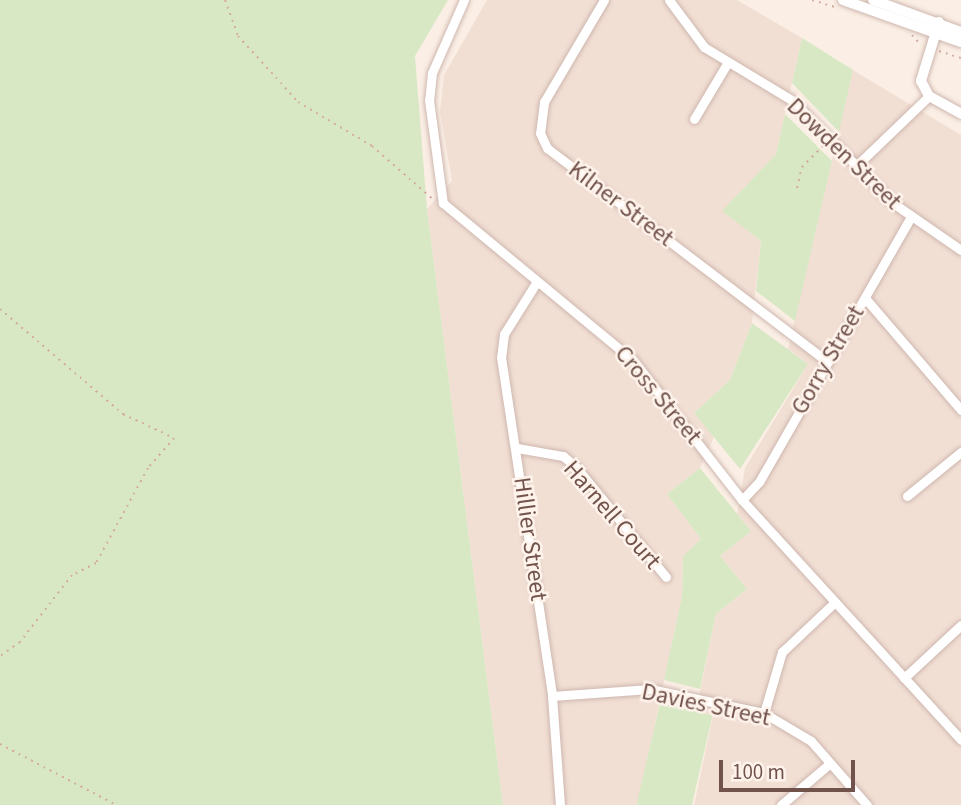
<!DOCTYPE html>
<html>
<head>
<meta charset="utf-8">
<style>
	body { margin:0 }
	#map { position:relative; width:961px; height:805px; overflow:hidden; background:#fbefe5; font-family:"Source Sans 3",sans-serif }
	div>[style] { position:absolute }
	.residential>* { inset:0; background:#f2dfd4 }
	.green>* { inset:0; background:#d8e8c4; transform-origin:0 0 }
	.path>* { height:2px; margin-top:-1px; transform-origin:0; background:repeating-linear-gradient(90deg,#d3ada1 0 2px,transparent 0 7px) }
	.roads { filter:drop-shadow(0 0 2px #ceb7af) drop-shadow(0 0 2px #ceb7af) }
	.minor>* { height:9px; margin:-4.5px; padding:0 4.5px; transform-origin:4.5px; border-radius:4.5px; background:#fff }
	.tertiary>* { height:10px; margin:-5px; padding:0 5px; transform-origin:5px; border-radius:5px; background:#fff }
	span { translate:-50% -50%; white-space:nowrap; text-align:center; line-height:1.15; -webkit-text-stroke:5px #fef3eb; paint-order:stroke }
	.street-label { font-size:24px; color:#72534c }
	.scale { position:absolute; left:719px; top:760px; width:136px; height:32px; box-sizing:border-box; border:4px solid #72534c; border-top:0; padding-left:9px; font-size:21px; line-height:24px; white-space:nowrap; color:#72534c; -webkit-text-stroke:5px #fef3eb; paint-order:stroke }
</style>
</head>
<body>
<div id="map">
	<div class="residential">
		<i style="clip-path:polygon(487px 0,737px 0,802px 38px,776px 154px,723px 211px,761px 241px,752px 323px,730px 380px,694px 413px,714px 437px,700px 468px,667px 494px,701px 539px,683px 557px,682px 596px,638px 805px,503px 805px,427px 209px,452px 181px,440px 112px,444px 75px)"></i>
		<i style="clip-path:polygon(853px 70px,961px 135px,961px 805px,694px 805px,713px 715px,696px 711px,716px 614px,747px 589px,720px 556px,751px 531px,737px 514px,745px 468px,808px 364px,788px 349px)"></i>
	</div>
	<div class="green">
		<i style="clip-path:polygon(0 0,448px 0,415px 56px,427px 209px,503px 805px,0 805px)"></i>
		<i style="clip-path:polygon(802px 38px,853px 70px,839px 132px,792px 83px)"></i>
		<i style="clip-path:polygon(785px 114px,832px 161px,795px 321px,756px 291px,761px 241px,722px 211px,776px 154px)"></i>
		<i style="clip-path:polygon(752px 323px,808px 364px,740px 469px,694px 413px,730px 380px)"></i>
		<i style="clip-path:polygon(700px 468px,751px 531px,720px 556px,747px 589px,716px 614px,700px 689px,664px 680px,682px 596px,683px 556px,701px 539px,667px 494px)"></i>
		<i style="left:660px;top:703px;width:54px;height:104px;rotate:13deg"></i>
	</div>
	<div class="path">
		<i style="left:225px;top:0;width:38px;rotate:70deg"></i>
		<i style="left:238px;top:36px;width:89px;rotate:47.7deg"></i>
		<i style="left:298px;top:102px;width:86px;rotate:30.7deg"></i>
		<i style="left:372px;top:146px;width:82px;rotate:41.1deg"></i>
		<i style="left:812px;top:0;width:24px;rotate:17deg"></i>
		<i style="left:912px;top:35px;width:12px;rotate:48deg"></i>
		<i style="left:939px;top:51px;width:23px;rotate:18deg"></i>
		<i style="left:797px;top:188px;width:22px;rotate:-77deg"></i>
		<i style="left:802px;top:167px;width:31px;rotate:-45deg"></i>
		<i style="left:0;top:309px;width:162px;rotate:40.5deg"></i>
		<i style="left:123px;top:414px;width:56px;rotate:25.2deg"></i>
		<i style="left:174px;top:438px;width:40px;rotate:131deg"></i>
		<i style="left:148px;top:468px;width:108px;rotate:118.7deg"></i>
		<i style="left:96px;top:563px;width:27px;rotate:153deg"></i>
		<i style="left:72px;top:575px;width:85px;rotate:127.8deg"></i>
		<i style="left:20px;top:642px;width:24px;rotate:145deg"></i>
		<i style="left:0;top:744px;width:131px;rotate:27.7deg"></i>
	</div>
	<div class="roads">
		<div class="minor">
			<i style="left:464px;top:0;width:80px;rotate:113.7deg"></i>
			<i style="left:432px;top:73px;width:27px;rotate:96deg"></i>
			<i style="left:429px;top:100px;width:104px;rotate:82.3deg"></i>
			<i style="left:443px;top:203px;width:246px;rotate:39.6deg"></i>
			<i style="left:633px;top:360px;width:177px;rotate:52.1deg"></i>
			<i style="left:742px;top:500px;width:325px;rotate:47.6deg"></i>
			<i style="left:604px;top:0;width:118px;rotate:120.5deg"></i>
			<i style="left:544px;top:102px;width:31px;rotate:97deg"></i>
			<i style="left:540px;top:133px;width:17px;rotate:65deg"></i>
			<i style="left:547px;top:148px;width:352px;rotate:37.3deg"></i>
			<i style="left:669px;top:0;width:59px;rotate:53.3deg"></i>
			<i style="left:704px;top:47px;width:104px;rotate:31.2deg"></i>
			<i style="left:793px;top:101px;width:143px;rotate:45.6deg"></i>
			<i style="left:893px;top:203px;width:83px;rotate:34.7deg"></i>
			<i style="left:694px;top:119px;width:66px;rotate:-59.2deg"></i>
			<i style="left:856px;top:166px;width:101px;rotate:-43.8deg"></i>
			<i style="left:536px;top:283px;width:60px;rotate:122.1deg"></i>
			<i style="left:504px;top:334px;width:23px;rotate:97deg"></i>
			<i style="left:501px;top:357px;width:343px;rotate:81.4deg"></i>
			<i style="left:552px;top:696px;width:109px;rotate:85.8deg"></i>
			<i style="left:865px;top:298px;width:148px;rotate:49.4deg"></i>
			<i style="left:517px;top:448px;width:47px;rotate:9.9deg"></i>
			<i style="left:563px;top:456px;width:17px;rotate:40deg"></i>
			<i style="left:576px;top:467px;width:142px;rotate:50.7deg"></i>
			<i style="left:907px;top:496px;width:70px;rotate:-39.2deg"></i>
			<i style="left:742px;top:500px;width:25px;rotate:-47deg"></i>
			<i style="left:759px;top:482px;width:304px;rotate:-60.2deg"></i>
			<i style="left:904px;top:678px;width:78px;rotate:-42.9deg"></i>
			<i style="left:552px;top:696px;width:98px;rotate:-4.1deg"></i>
			<i style="left:650px;top:689px;width:116px;rotate:11.9deg"></i>
			<i style="left:764px;top:713px;width:55px;rotate:30.8deg"></i>
			<i style="left:811px;top:741px;width:85px;rotate:48.8deg"></i>
			<i style="left:764px;top:713px;width:64px;rotate:-73.6deg"></i>
			<i style="left:782px;top:652px;width:71px;rotate:-43.3deg"></i>
			<i style="left:781px;top:805px;width:63px;rotate:-40.5deg"></i>
		</div>
		<div class="tertiary">
			<i style="left:843px;top:0;width:125px;rotate:19.6deg"></i>
			<i style="left:873px;top:0;width:94px;rotate:20deg"></i>
			<i style="left:939px;top:22px;width:62px;rotate:107deg"></i>
			<i style="left:921px;top:81px;width:17px;rotate:62deg"></i>
			<i style="left:929px;top:96px;width:37px;rotate:29deg"></i>
		</div>
	</div>
	<div class="street-label">
		<span style="left:844px;top:154px;rotate:44deg">Dowden Street</span>
		<span style="left:621px;top:204px;rotate:37deg">Kilner Street</span>
		<span style="left:828px;top:360px;rotate:-60deg">Gorry Street</span>
		<span style="left:658px;top:395px;rotate:50deg">Cross Street</span>
		<span style="left:612px;top:515px;rotate:49deg">Harnell Court</span>
		<span style="left:530px;top:539px;rotate:82deg">Hillier Street</span>
		<span style="left:706px;top:705px;rotate:12deg">Davies Street</span>
	</div>
	<div class="scale">100 m</div>
</div>
</body>
</html>
